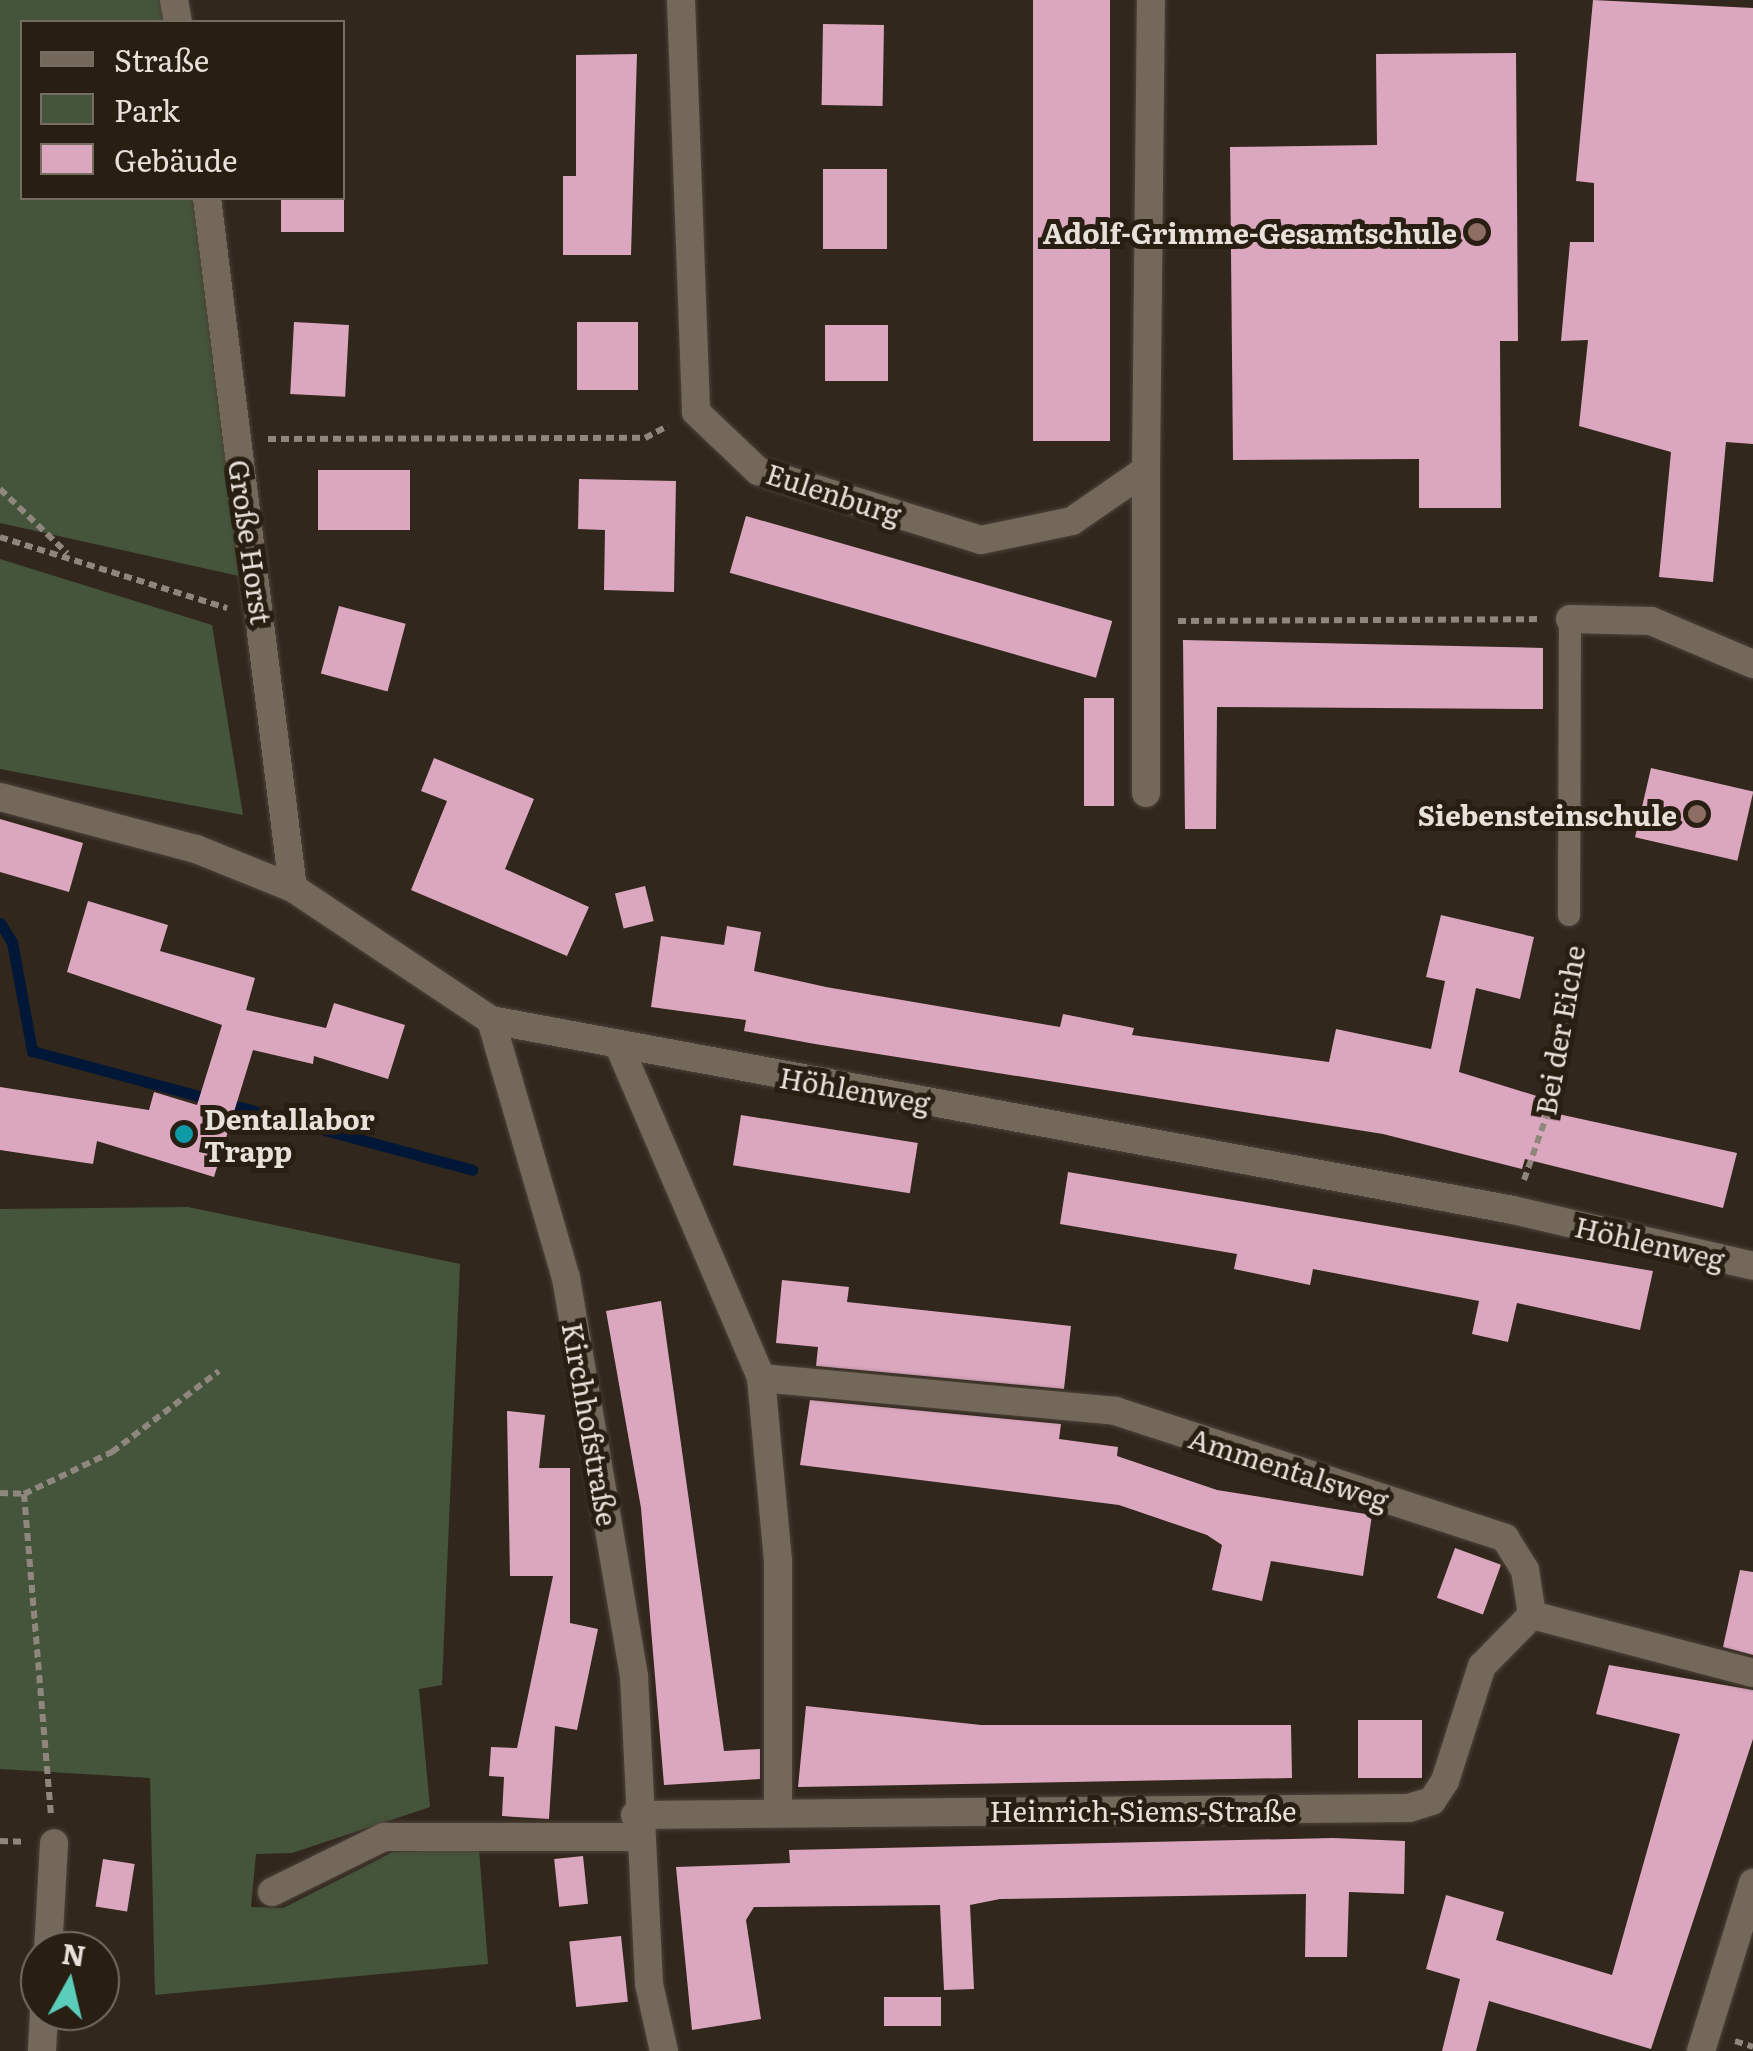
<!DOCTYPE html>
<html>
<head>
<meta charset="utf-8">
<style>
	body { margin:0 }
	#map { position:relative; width:1753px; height:2051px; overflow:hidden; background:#32271c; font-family:Literata,serif }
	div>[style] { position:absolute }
	.green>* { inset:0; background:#44553b }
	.stream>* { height:11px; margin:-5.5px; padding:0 5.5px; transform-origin:5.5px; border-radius:5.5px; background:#011737 }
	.building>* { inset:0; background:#dba7bf; transform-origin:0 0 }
	.path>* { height:6px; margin-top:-3px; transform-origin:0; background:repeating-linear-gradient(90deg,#8f867d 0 8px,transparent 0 13px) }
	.roads { filter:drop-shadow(0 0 2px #4b4239) drop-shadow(0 0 2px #4b4239) }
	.service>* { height:22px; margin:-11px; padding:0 11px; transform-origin:11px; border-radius:11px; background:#74685a }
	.minor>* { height:28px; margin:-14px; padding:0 14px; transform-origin:14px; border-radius:14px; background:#74685a }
	.dots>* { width:28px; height:28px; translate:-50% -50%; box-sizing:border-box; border:5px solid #281e12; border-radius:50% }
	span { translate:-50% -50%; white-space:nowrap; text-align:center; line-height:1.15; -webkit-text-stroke:10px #281e12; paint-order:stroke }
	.poi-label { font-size:28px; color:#e8e1da; font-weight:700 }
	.right { translate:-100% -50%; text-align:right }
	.left { translate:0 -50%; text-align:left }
	.street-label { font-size:28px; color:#e8e1da }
	.legend { position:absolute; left:20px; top:20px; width:325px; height:180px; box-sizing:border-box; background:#281e12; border:2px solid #756c62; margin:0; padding:12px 18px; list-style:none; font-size:30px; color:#e8e1da }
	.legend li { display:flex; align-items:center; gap:20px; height:50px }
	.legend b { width:50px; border:2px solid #756c62 }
	.north { position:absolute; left:20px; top:1931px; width:100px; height:100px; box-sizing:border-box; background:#281e12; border:2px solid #756c62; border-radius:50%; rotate:8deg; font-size:28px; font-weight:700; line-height:40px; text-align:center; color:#e8e1da }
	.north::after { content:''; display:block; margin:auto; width:35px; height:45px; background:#5bcebb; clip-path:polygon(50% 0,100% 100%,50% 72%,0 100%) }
</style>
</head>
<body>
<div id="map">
	<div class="green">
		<i style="clip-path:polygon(0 0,174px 0,178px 22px,22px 22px,22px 198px,207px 198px,257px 580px,0 523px)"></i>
		<i style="clip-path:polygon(0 559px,212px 625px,243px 815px,0 769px)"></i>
		<i style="clip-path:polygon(188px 1207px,460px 1264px,442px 1685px,419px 1689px,430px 1807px,292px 1853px,256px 1854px,251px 1907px,283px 1908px,393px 1852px,479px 1849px,488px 1964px,155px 1995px,150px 1778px,0 1769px,0 1209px)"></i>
	</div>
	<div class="stream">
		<i style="left:0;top:923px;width:22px;rotate:58deg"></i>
		<i style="left:12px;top:942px;width:111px;rotate:79.6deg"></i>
		<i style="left:32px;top:1051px;width:456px;rotate:15.1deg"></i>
	</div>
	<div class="building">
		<i style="left:1033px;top:0;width:77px;height:441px"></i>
		<i style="clip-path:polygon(1593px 0,1753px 8px,1753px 444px,1726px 442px,1713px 582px,1659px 577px,1671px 452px,1579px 426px,1588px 340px,1561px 341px,1570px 242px,1594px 242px,1594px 183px,1576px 181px)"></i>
		<i style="left:823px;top:24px;width:61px;height:81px;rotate:1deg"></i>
		<i style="clip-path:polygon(1516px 53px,1518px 341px,1500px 341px,1501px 508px,1419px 508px,1419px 459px,1233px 460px,1230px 147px,1377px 145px,1376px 54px)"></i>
		<i style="clip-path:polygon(637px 54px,631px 255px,563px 255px,563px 176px,576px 176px,576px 55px)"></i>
		<i style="left:823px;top:169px;width:64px;height:80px"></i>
		<i style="left:281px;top:198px;width:63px;height:34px"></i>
		<i style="left:294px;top:322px;width:55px;height:72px;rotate:3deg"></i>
		<i style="left:577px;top:322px;width:61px;height:68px"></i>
		<i style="left:825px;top:325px;width:63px;height:56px"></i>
		<i style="left:318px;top:470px;width:92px;height:60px"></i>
		<i style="clip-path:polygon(579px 479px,676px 481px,674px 592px,604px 590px,605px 530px,578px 529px)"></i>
		<i style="left:746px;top:516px;width:381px;height:59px;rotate:16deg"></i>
		<i style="left:339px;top:606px;width:69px;height:70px;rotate:15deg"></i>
		<i style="clip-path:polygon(1183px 640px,1543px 648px,1543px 709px,1217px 707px,1216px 829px,1185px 829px)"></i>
		<i style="left:1084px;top:698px;width:30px;height:108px"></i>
		<i style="clip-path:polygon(434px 758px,534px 799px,505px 869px,589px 907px,567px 956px,411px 890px,447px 801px,421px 791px)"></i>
		<i style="left:1651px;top:768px;width:105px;height:71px;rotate:13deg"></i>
		<i style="clip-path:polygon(0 819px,83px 843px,69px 892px,0 872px)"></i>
		<i style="left:645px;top:886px;width:36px;height:31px;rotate:76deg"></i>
		<i style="clip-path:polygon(88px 901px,168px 925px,160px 951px,255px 978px,246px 1010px,326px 1028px,334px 1003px,405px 1025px,388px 1079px,314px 1056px,313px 1064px,253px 1050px,214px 1177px,97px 1141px,93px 1164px,0 1150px,0 1087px,149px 1110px,154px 1092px,197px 1105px,222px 1025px,67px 972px)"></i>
		<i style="clip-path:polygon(1441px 915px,1534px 937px,1520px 999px,1476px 988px,1459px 1072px,1543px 1098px,1540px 1110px,1737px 1153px,1723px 1208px,1525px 1159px,1522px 1169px,1383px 1134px,815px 1044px,744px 1031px,746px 1020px,651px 1007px,661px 936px,724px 945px,727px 926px,761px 932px,754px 971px,826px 987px,1060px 1027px,1063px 1014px,1134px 1028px,1132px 1035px,1329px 1062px,1336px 1029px,1431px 1049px,1445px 981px,1426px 977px)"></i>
		<i style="left:741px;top:1115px;width:179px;height:51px;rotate:9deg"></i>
		<i style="clip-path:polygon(1068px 1172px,1653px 1271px,1640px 1330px,1517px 1303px,1508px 1342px,1472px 1334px,1479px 1301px,1313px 1269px,1310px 1285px,1234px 1269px,1237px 1254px,1060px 1224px)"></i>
		<i style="clip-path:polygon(782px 1280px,849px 1287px,847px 1302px,1071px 1326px,1064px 1389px,816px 1366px,818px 1347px,776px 1343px)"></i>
		<i style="clip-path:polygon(661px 1301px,724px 1751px,760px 1749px,760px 1779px,664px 1785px,641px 1508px,606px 1311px)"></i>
		<i style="clip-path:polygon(810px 1400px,1061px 1424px,1059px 1439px,1118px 1447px,1117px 1456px,1217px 1490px,1372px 1515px,1363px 1576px,1271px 1561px,1262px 1601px,1212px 1590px,1222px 1545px,1207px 1535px,1119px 1505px,800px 1465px)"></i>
		<i style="clip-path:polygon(507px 1411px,545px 1415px,539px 1468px,570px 1468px,570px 1623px,598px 1629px,577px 1730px,555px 1726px,549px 1819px,502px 1816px,504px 1777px,489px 1776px,491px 1747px,517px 1748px,553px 1576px,510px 1576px)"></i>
		<i style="left:1455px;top:1548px;width:49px;height:53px;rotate:20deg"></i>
		<i style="clip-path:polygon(1740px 1570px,1753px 1572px,1753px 1655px,1723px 1647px)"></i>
		<i style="clip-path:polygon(1609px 1665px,1753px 1690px,1753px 1739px,1651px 2049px,1489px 2001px,1476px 2051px,1442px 2051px,1460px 1979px,1426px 1969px,1446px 1895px,1504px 1912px,1496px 1940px,1612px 1975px,1680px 1734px,1596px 1714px)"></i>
		<i style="clip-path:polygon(806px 1706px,981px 1725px,1291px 1725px,1292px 1778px,798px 1787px)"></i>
		<i style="left:1358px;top:1720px;width:64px;height:58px"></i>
		<i style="clip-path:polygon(1333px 1838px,1405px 1841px,1404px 1894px,1349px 1892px,1347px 1957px,1305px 1957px,1306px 1894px,1000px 1899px,970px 1905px,974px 1989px,944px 1990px,940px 1905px,754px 1907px,746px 1920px,761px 2019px,692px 2030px,676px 1867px,790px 1863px,789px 1850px)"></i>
		<i style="left:583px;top:1856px;width:48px;height:29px;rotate:84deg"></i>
		<i style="left:103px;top:1859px;width:32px;height:48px;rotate:9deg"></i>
		<i style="left:621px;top:1936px;width:66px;height:52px;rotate:84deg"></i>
		<i style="left:884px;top:1997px;width:57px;height:29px"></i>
	</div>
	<div class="path">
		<i style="left:268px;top:439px;width:377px;rotate:-0.2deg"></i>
		<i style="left:645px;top:438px;width:26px;rotate:-28deg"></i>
		<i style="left:0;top:489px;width:93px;rotate:43.7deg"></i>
		<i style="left:0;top:537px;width:238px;rotate:17.4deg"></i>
		<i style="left:1178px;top:621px;width:362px;rotate:-0.3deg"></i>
		<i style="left:1524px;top:1180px;width:90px;rotate:-70.6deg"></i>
		<i style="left:1554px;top:1095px;width:151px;rotate:-82deg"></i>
		<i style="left:0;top:1493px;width:24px;rotate:2deg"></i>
		<i style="left:24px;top:1494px;width:322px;rotate:85.2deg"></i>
		<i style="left:24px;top:1494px;width:98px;rotate:-25.5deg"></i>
		<i style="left:112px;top:1452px;width:134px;rotate:-37.1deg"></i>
		<i style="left:0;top:1841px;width:24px;rotate:2deg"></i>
		<i style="left:1735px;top:2041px;width:19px;rotate:18deg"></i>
	</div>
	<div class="roads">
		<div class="service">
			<i style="left:1569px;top:915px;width:296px;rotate:-89.8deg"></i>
		</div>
		<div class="minor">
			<i style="left:174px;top:0;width:22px;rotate:80deg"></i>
			<i style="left:681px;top:0;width:412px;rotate:87.9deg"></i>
			<i style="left:696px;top:412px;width:86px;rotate:43.6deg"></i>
			<i style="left:758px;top:471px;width:233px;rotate:17.2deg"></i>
			<i style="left:981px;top:540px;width:93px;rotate:-11.8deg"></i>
			<i style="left:1072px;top:521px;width:90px;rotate:-34.6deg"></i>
			<i style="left:1146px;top:470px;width:470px;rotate:-89.4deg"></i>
			<i style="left:207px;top:198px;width:695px;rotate:82.9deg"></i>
			<i style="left:1146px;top:470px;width:323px;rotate:90deg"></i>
			<i style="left:1570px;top:619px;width:81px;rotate:1.4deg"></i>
			<i style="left:1651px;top:621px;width:111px;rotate:22.9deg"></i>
			<i style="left:0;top:797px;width:203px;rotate:14.9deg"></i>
			<i style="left:196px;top:849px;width:105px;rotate:21.9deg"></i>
			<i style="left:293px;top:888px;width:238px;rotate:33.7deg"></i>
			<i style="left:491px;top:1020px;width:1040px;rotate:10.53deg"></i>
			<i style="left:1513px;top:1210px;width:246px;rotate:13.1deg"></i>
			<i style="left:491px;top:1020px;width:269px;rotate:73.8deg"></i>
			<i style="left:566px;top:1278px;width:404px;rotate:80.3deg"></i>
			<i style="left:634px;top:1676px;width:308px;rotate:87.2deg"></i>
			<i style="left:649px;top:1984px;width:69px;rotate:77.4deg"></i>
			<i style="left:619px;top:1046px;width:361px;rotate:66.8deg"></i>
			<i style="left:761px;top:1378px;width:356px;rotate:5.3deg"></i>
			<i style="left:1115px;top:1411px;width:410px;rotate:18deg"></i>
			<i style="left:1505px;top:1538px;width:38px;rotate:58deg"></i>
			<i style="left:1525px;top:1570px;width:46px;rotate:81.2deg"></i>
			<i style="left:1532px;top:1615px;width:228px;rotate:14.7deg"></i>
			<i style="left:761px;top:1378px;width:183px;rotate:84.7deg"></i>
			<i style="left:778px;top:1560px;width:252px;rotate:90deg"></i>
			<i style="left:635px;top:1815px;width:774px;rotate:-0.52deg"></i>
			<i style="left:1409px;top:1808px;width:24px;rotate:-17deg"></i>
			<i style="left:1432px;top:1801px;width:24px;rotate:-57deg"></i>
			<i style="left:1445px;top:1781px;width:121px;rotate:-72.2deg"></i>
			<i style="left:1482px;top:1666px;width:71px;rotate:-45.6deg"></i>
			<i style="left:272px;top:1892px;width:125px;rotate:-26.2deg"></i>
			<i style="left:384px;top:1837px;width:253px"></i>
			<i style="left:48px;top:1951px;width:108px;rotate:-86.8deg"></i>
			<i style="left:42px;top:2051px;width:40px;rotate:-87.1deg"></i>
			<i style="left:1701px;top:2051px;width:176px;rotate:-72.8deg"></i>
		</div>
	</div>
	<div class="dots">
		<i style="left:1477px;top:232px;background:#8d6e63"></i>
		<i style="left:1697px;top:814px;background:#8d6e63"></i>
		<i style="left:184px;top:1134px;background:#0f9aa8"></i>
	</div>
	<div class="poi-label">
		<span class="right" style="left:1457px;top:232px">Adolf-Grimme-Gesamtschule</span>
		<span class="right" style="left:1677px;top:814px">Siebensteinschule</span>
		<span class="left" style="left:204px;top:1134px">Dentallabor<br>Trapp</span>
	</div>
	<div class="street-label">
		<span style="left:834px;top:493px;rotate:18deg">Eulenburg</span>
		<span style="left:251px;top:542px;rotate:82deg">Große Horst</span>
		<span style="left:1559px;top:1030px;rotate:-80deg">Bei der Eiche</span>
		<span style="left:855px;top:1089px;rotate:10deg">Höhlenweg</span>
		<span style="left:1650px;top:1242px;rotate:13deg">Höhlenweg</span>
		<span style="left:591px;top:1424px;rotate:80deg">Kirchhofstraße</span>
		<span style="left:1289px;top:1468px;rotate:18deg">Ammentalsweg</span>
		<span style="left:1143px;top:1810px">Heinrich-Siems-Straße</span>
	</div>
	<ul class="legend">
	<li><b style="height:12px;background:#74685a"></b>Straße</li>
	<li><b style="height:28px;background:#44553b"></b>Park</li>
	<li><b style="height:28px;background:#dba7bf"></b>Gebäude</li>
	</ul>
	<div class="north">N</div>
</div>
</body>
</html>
